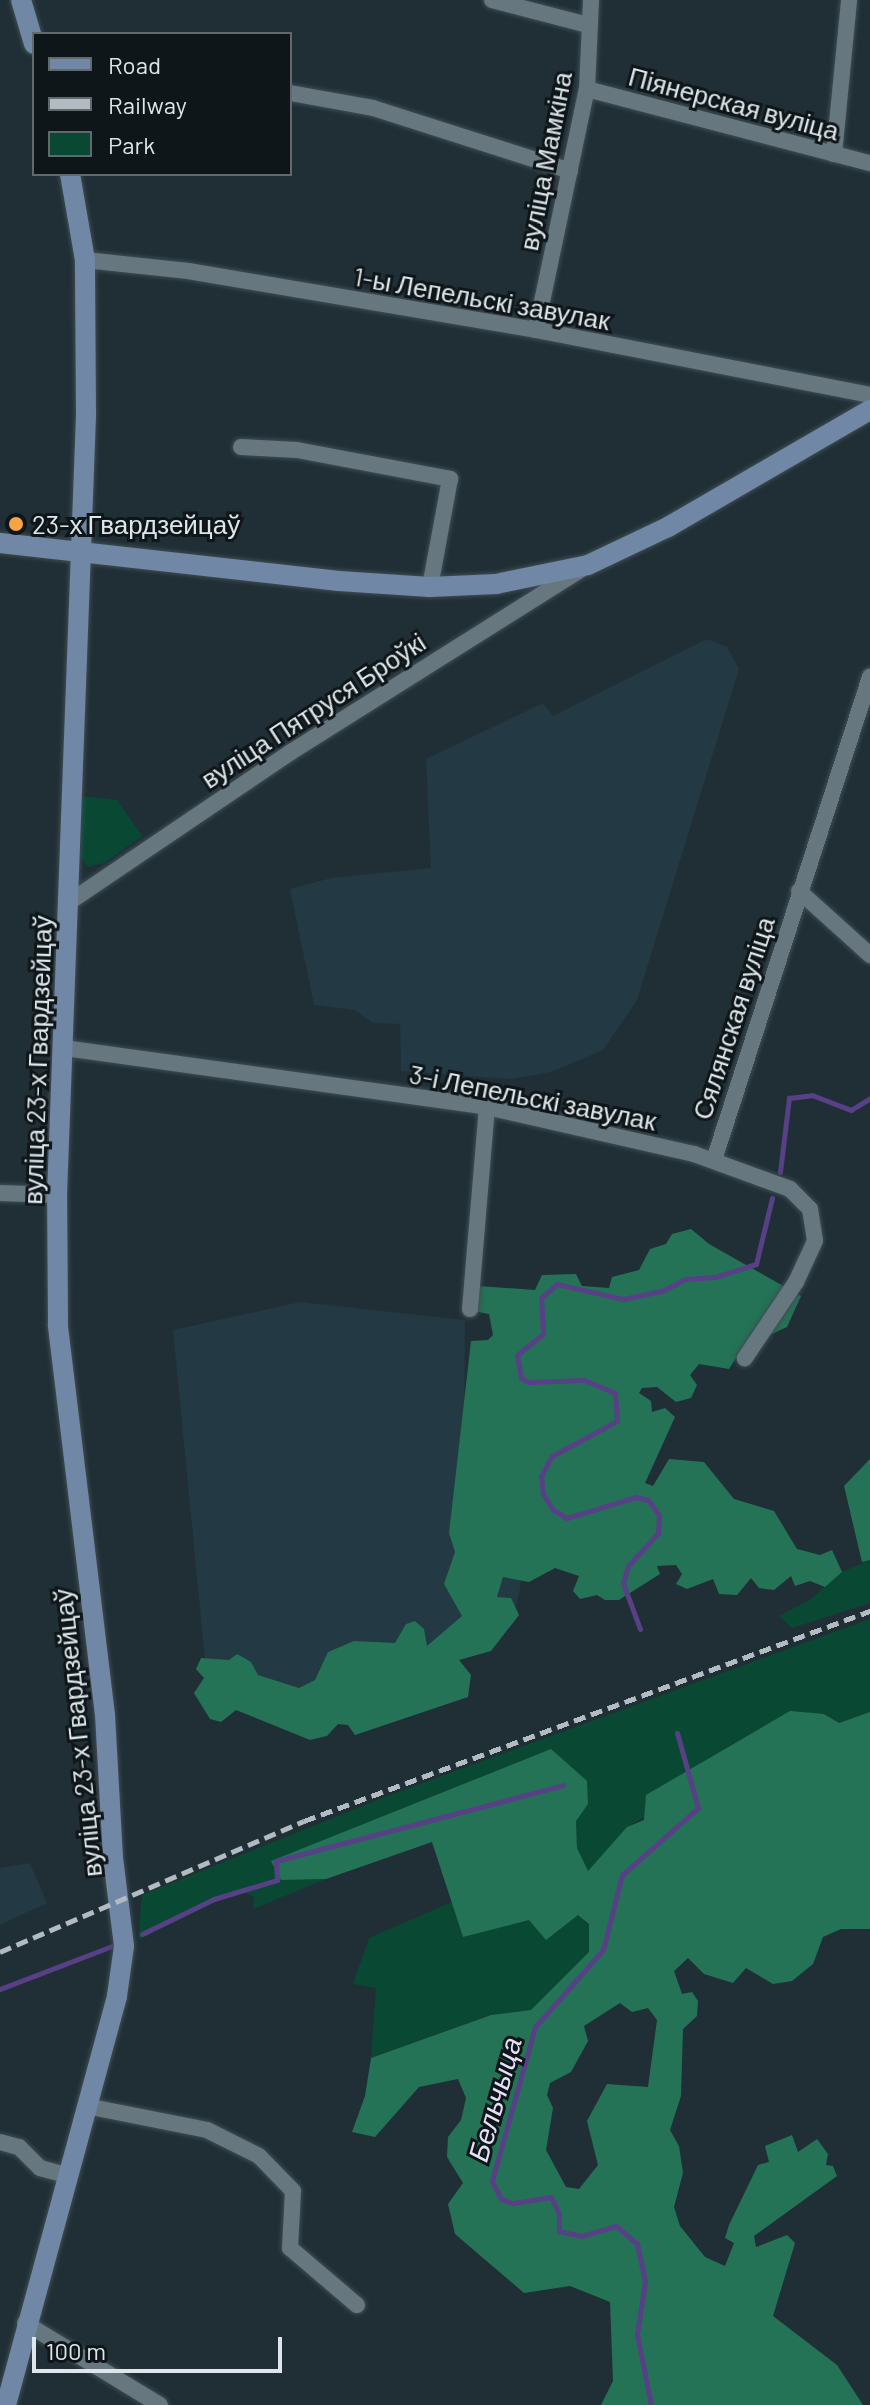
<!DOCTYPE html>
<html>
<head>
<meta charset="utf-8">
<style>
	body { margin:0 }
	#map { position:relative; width:870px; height:2405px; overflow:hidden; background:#202f36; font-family:Barlow,sans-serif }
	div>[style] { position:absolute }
	.built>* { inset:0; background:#233943 }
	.green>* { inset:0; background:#094934 }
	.forest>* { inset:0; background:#247356 }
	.stream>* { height:5px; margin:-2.5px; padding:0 2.5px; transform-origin:2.5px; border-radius:2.5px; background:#584086 }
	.roads { filter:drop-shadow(0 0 2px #3f4d53) drop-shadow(0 0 2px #3f4d53) }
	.street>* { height:16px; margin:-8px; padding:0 8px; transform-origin:8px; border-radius:8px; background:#667780 }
	.secondary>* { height:20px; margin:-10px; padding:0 10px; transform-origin:10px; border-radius:10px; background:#7088a6 }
	.rail>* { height:5px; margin-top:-2.5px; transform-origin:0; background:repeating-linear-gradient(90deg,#b1bbc1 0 12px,transparent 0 18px) }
	.dots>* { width:22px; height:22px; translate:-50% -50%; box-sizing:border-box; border:4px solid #0f1619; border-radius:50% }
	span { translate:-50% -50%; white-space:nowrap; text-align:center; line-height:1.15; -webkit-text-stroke:6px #0f1619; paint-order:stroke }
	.street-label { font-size:26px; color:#dde6eb }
	.poi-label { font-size:26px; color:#dde6eb }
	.left { translate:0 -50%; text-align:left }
	.water-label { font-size:28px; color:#e6e1f6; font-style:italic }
	.legend { position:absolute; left:32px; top:32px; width:260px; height:144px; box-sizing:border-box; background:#0f1619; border:2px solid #61696d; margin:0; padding:10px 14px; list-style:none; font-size:24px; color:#dde6eb }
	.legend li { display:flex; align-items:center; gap:16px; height:40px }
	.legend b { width:40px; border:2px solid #61696d }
	.scale { position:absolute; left:32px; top:2337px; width:250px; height:36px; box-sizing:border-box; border:4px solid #dde6eb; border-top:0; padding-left:10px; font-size:24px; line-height:28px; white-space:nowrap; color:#dde6eb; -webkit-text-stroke:6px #0f1619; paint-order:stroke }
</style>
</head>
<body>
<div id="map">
	<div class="built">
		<i style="clip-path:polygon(707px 639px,727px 647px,739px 669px,637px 1000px,603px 1050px,551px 1072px,511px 1079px,401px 1071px,400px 1024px,373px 1023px,354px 1010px,314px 1005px,290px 889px,331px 878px,431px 868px,426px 759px,543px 703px,553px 716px)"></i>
		<i style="clip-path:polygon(300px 1302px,465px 1320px,463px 1561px,522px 1559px,520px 1589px,510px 1627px,264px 1702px,205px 1660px,173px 1330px)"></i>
		<i style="clip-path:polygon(30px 1863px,47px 1903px,0 1925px,0 1868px)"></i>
	</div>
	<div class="green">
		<i style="clip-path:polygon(82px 796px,117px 800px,142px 836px,104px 863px,88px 867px,80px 856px)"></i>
		<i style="clip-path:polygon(870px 1560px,870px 1603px,792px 1628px,779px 1616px,810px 1600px,842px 1572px)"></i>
		<i style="clip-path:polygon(870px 1619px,870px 1712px,839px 1723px,824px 1714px,627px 1827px,588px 1872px,577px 1848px,576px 1820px,588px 1804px,587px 1781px,281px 1880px,326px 1879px,253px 1909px,254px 1897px,245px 1892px,215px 1901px,138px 1940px,142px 1895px,390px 1795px)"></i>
		<i style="clip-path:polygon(452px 1902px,463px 1937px,529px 1920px,579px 1915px,589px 1924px,590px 1952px,531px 2011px,490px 2015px,371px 2058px,376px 1988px,353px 1984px,369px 1938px)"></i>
	</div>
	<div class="forest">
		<i style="clip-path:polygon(691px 1229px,709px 1244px,801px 1296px,787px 1327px,743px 1347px,729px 1369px,699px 1364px,690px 1375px,697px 1385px,691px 1398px,676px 1402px,657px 1387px,642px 1388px,639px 1393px,651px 1401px,652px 1412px,665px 1408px,675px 1417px,645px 1483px,653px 1486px,669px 1459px,704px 1462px,734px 1499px,774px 1511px,797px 1549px,820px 1555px,832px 1550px,842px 1572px,825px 1587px,810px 1581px,795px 1586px,791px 1576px,774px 1590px,759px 1588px,751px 1578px,737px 1595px,719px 1594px,713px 1579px,687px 1589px,676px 1584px,682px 1574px,676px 1565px,657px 1566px,660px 1574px,619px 1600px,605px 1600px,597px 1595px,580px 1599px,573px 1591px,579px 1576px,555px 1568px,529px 1582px,503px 1577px,497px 1597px,511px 1598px,519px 1615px,491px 1651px,459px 1660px,471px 1675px,468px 1697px,355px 1735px,348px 1725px,338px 1724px,327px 1736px,310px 1740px,236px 1710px,221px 1722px,210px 1719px,194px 1693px,204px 1678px,196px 1669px,201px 1658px,229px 1660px,237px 1654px,251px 1662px,258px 1675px,299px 1688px,315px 1680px,328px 1652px,354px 1641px,395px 1643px,406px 1624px,415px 1621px,424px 1629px,427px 1646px,462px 1616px,444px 1584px,455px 1552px,449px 1533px,471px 1341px,488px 1340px,493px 1335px,489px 1314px,473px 1311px,478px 1286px,535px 1290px,542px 1275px,576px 1274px,582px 1286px,609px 1288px,612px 1277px,639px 1270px,650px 1249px,666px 1244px,672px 1234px)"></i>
		<i style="clip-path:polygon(870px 1459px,870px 1560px,862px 1562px,844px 1486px)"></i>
		<i style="clip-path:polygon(evenodd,790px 1711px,824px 1714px,839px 1723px,870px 1712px,870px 1929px,841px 1929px,823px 1937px,813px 1964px,792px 1981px,773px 1984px,746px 1968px,733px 1983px,704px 1974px,688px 1958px,674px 1971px,682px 1994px,692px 1992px,698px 2001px,697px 2016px,683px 2029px,681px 2096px,670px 2130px,679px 2146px,683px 2173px,674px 2207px,680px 2226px,705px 2257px,725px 2266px,734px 2243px,725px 2238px,729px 2225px,758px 2165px,769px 2162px,765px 2146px,792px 2135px,798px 2152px,817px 2139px,828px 2154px,826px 2165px,833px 2166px,837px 2176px,754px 2236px,756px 2247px,787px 2235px,795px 2243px,773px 2316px,837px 2365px,863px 2405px,601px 2405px,613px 2381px,610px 2302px,570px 2286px,524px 2293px,455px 2234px,448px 2204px,463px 2183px,447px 2157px,448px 2137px,461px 2120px,466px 2098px,458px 2079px,419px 2087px,375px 2137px,352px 2132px,365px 2096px,371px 2058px,491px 2015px,531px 2010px,589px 1952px,589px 1924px,578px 1915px,546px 1940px,529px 1920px,463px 1937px,432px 1842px,326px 1879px,281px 1880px,271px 1861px,551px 1749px,587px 1781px,588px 1804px,576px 1821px,577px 1848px,588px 1871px,627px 1827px,644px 1820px,646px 1795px,790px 1711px,620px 2003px,632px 2012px,648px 2008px,657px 2020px,648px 2087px,607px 2084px,587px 2121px,598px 2165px,579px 2189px,566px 2187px,546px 2150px,553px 2108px,547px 2095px,550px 2083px,571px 2072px,588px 2041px,584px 2026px,620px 2003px)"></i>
	</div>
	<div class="stream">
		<i style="left:780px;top:1172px;width:75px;rotate:-83.1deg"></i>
		<i style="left:789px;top:1098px;width:23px;rotate:-7deg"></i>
		<i style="left:812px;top:1095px;width:42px;rotate:21deg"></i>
		<i style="left:851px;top:1110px;width:22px;rotate:-32deg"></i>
		<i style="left:640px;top:1629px;width:49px;rotate:-110.3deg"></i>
		<i style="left:623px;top:1583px;width:18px;rotate:-74deg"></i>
		<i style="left:628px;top:1566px;width:45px;rotate:-47.7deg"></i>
		<i style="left:658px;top:1533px;width:18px;rotate:-87deg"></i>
		<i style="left:659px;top:1515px;width:19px;rotate:-126deg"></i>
		<i style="left:648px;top:1500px;width:12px;rotate:-166deg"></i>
		<i style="left:636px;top:1497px;width:72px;rotate:163.1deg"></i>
		<i style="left:567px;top:1518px;width:16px;rotate:-150deg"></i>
		<i style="left:553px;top:1510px;width:19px;rotate:-122deg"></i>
		<i style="left:543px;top:1494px;width:18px;rotate:-96deg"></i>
		<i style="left:541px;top:1476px;width:23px;rotate:-61deg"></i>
		<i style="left:552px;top:1456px;width:74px;rotate:-28.3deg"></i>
		<i style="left:617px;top:1421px;width:28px;rotate:-94deg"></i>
		<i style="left:615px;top:1393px;width:34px;rotate:-157deg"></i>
		<i style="left:584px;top:1380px;width:55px;rotate:177.9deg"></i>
		<i style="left:529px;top:1382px;width:9px;rotate:-153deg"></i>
		<i style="left:521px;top:1378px;width:23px;rotate:-100deg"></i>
		<i style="left:517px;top:1355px;width:33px;rotate:-39deg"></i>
		<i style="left:543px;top:1334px;width:36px;rotate:-93deg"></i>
		<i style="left:541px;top:1298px;width:21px;rotate:-41deg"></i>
		<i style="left:557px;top:1284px;width:68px;rotate:12.8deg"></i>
		<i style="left:623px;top:1299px;width:40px;rotate:-12deg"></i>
		<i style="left:662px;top:1291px;width:27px;rotate:-27deg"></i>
		<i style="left:686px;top:1279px;width:29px;rotate:-4deg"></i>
		<i style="left:715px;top:1277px;width:43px;rotate:-17.6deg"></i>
		<i style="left:756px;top:1264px;width:68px;rotate:-76.4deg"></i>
		<i style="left:142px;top:1934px;width:80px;rotate:-25.9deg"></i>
		<i style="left:214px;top:1899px;width:66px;rotate:-16.8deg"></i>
		<i style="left:277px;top:1880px;width:19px;rotate:-93deg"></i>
		<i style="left:276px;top:1861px;width:297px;rotate:-14.8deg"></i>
		<i style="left:0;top:1989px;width:120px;rotate:-21deg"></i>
		<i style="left:651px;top:2405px;width:72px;rotate:-101.2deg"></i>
		<i style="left:637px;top:2334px;width:54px;rotate:-81.4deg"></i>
		<i style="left:645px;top:2281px;width:38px;rotate:-102deg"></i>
		<i style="left:637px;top:2244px;width:28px;rotate:-139deg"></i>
		<i style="left:616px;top:2226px;width:35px;rotate:164deg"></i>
		<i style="left:582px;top:2236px;width:24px;rotate:-168deg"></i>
		<i style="left:559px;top:2231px;width:17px;rotate:-90deg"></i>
		<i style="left:559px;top:2214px;width:19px;rotate:-115deg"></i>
		<i style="left:551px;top:2197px;width:39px;rotate:171deg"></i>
		<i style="left:512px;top:2203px;width:12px;rotate:-160deg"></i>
		<i style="left:501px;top:2199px;width:20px;rotate:-117deg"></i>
		<i style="left:492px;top:2181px;width:160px;rotate:-74.4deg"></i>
		<i style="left:535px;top:2027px;width:103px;rotate:-48.6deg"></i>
		<i style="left:603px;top:1950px;width:77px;rotate:-75.8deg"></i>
		<i style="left:622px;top:1875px;width:101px;rotate:-41.4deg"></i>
		<i style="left:698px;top:1808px;width:78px;rotate:-105.6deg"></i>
	</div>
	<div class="roads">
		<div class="street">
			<i style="left:492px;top:0;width:99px;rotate:14.6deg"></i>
			<i style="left:587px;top:89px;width:293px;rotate:14.7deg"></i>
			<i style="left:290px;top:93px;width:84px;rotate:10.2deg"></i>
			<i style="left:373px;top:108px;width:207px;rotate:17.7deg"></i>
			<i style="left:834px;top:154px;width:155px;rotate:-84.4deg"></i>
			<i style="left:85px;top:260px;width:104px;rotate:6.1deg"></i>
			<i style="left:188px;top:271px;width:353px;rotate:9.6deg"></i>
			<i style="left:536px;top:330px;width:340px;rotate:11deg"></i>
			<i style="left:536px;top:330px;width:246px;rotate:-78.1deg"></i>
			<i style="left:587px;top:89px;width:89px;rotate:-87.4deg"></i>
			<i style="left:241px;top:447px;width:56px;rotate:3.1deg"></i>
			<i style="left:297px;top:450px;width:156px;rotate:10.7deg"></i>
			<i style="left:450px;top:479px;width:110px;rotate:100.5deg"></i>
			<i style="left:799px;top:891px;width:96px;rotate:42deg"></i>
			<i style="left:68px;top:903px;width:269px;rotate:-34.1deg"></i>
			<i style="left:291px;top:752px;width:345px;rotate:-32.2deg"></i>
			<i style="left:64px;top:1048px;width:427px;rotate:7.9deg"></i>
			<i style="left:487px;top:1107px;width:212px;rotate:12.8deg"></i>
			<i style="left:694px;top:1154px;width:102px;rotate:20deg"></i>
			<i style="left:790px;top:1189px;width:28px;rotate:45deg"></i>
			<i style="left:810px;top:1209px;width:32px;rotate:81deg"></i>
			<i style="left:815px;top:1241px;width:45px;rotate:114.9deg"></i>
			<i style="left:796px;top:1282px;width:92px;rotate:123.9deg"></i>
			<i style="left:714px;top:1160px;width:508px;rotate:-72.1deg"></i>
			<i style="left:0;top:1193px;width:57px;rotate:2deg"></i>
			<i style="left:470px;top:1309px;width:203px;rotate:-85.2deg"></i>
			<i style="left:86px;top:2106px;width:123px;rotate:11.2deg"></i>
			<i style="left:207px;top:2130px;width:58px;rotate:26.6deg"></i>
			<i style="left:259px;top:2156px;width:49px;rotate:45.8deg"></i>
			<i style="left:293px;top:2191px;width:57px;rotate:93deg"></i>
			<i style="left:290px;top:2248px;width:88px;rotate:40.4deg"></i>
			<i style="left:0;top:2142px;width:20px;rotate:15deg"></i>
			<i style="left:19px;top:2147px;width:30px;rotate:45deg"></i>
			<i style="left:40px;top:2168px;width:27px;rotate:15deg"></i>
			<i style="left:25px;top:2323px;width:158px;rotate:31.3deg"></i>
		</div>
		<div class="secondary">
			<i style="left:21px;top:0;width:46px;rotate:73.5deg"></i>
			<i style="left:0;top:543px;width:341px;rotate:6.4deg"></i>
			<i style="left:339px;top:581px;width:91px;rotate:3.8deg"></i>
			<i style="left:430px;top:587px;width:66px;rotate:-2.6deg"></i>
			<i style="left:496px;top:584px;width:94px;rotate:-11.7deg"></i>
			<i style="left:588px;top:565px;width:89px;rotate:-25.4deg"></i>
			<i style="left:668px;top:527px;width:233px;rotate:-30.1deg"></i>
			<i style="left:6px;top:2405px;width:424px;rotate:-74.8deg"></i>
			<i style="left:117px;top:1996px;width:50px;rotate:-82deg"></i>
			<i style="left:124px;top:1946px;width:89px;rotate:-97.1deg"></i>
			<i style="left:113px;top:1858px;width:143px;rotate:-93.2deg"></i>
			<i style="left:105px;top:1715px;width:393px;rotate:-96.9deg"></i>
			<i style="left:58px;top:1325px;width:130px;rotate:-90.4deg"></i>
			<i style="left:57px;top:1195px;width:782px;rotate:-87.87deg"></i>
			<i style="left:86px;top:414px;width:154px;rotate:-90.4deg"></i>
			<i style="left:85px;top:260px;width:87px;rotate:-99.9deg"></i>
		</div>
	</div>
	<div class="rail">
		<i style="left:0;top:1952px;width:331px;rotate:-23.3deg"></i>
		<i style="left:304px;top:1821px;width:604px;rotate:-20.36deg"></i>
	</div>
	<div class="dots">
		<i style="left:16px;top:524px;background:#f6a246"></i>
	</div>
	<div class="street-label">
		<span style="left:734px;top:103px;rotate:15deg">Піянерская вуліца</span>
		<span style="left:545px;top:161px;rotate:-79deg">вуліца Мамкіна</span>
		<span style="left:482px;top:298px;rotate:10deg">1-ы Лепельскі завулак</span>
		<span style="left:313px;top:710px;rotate:-33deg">вуліца Пятруся Броўкі</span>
		<span style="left:733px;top:1018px;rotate:-72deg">Сялянская вуліца</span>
		<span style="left:37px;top:1060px;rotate:-88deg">вуліца 23-х Гвардзейцаў</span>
		<span style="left:533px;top:1097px;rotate:11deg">3-і Лепельскі завулак</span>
		<span style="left:77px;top:1733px;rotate:-96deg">вуліца 23-х Гвардзейцаў</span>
	</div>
	<div class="poi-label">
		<span class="left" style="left:32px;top:524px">23-х Гвардзейцаў</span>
	</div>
	<div class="water-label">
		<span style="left:494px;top:2099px;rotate:-74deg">Бельчыца</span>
	</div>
	<ul class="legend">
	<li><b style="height:10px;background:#7088a6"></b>Road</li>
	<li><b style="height:10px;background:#b1bbc1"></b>Railway</li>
	<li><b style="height:22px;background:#094934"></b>Park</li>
	</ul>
	<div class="scale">100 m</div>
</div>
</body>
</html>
